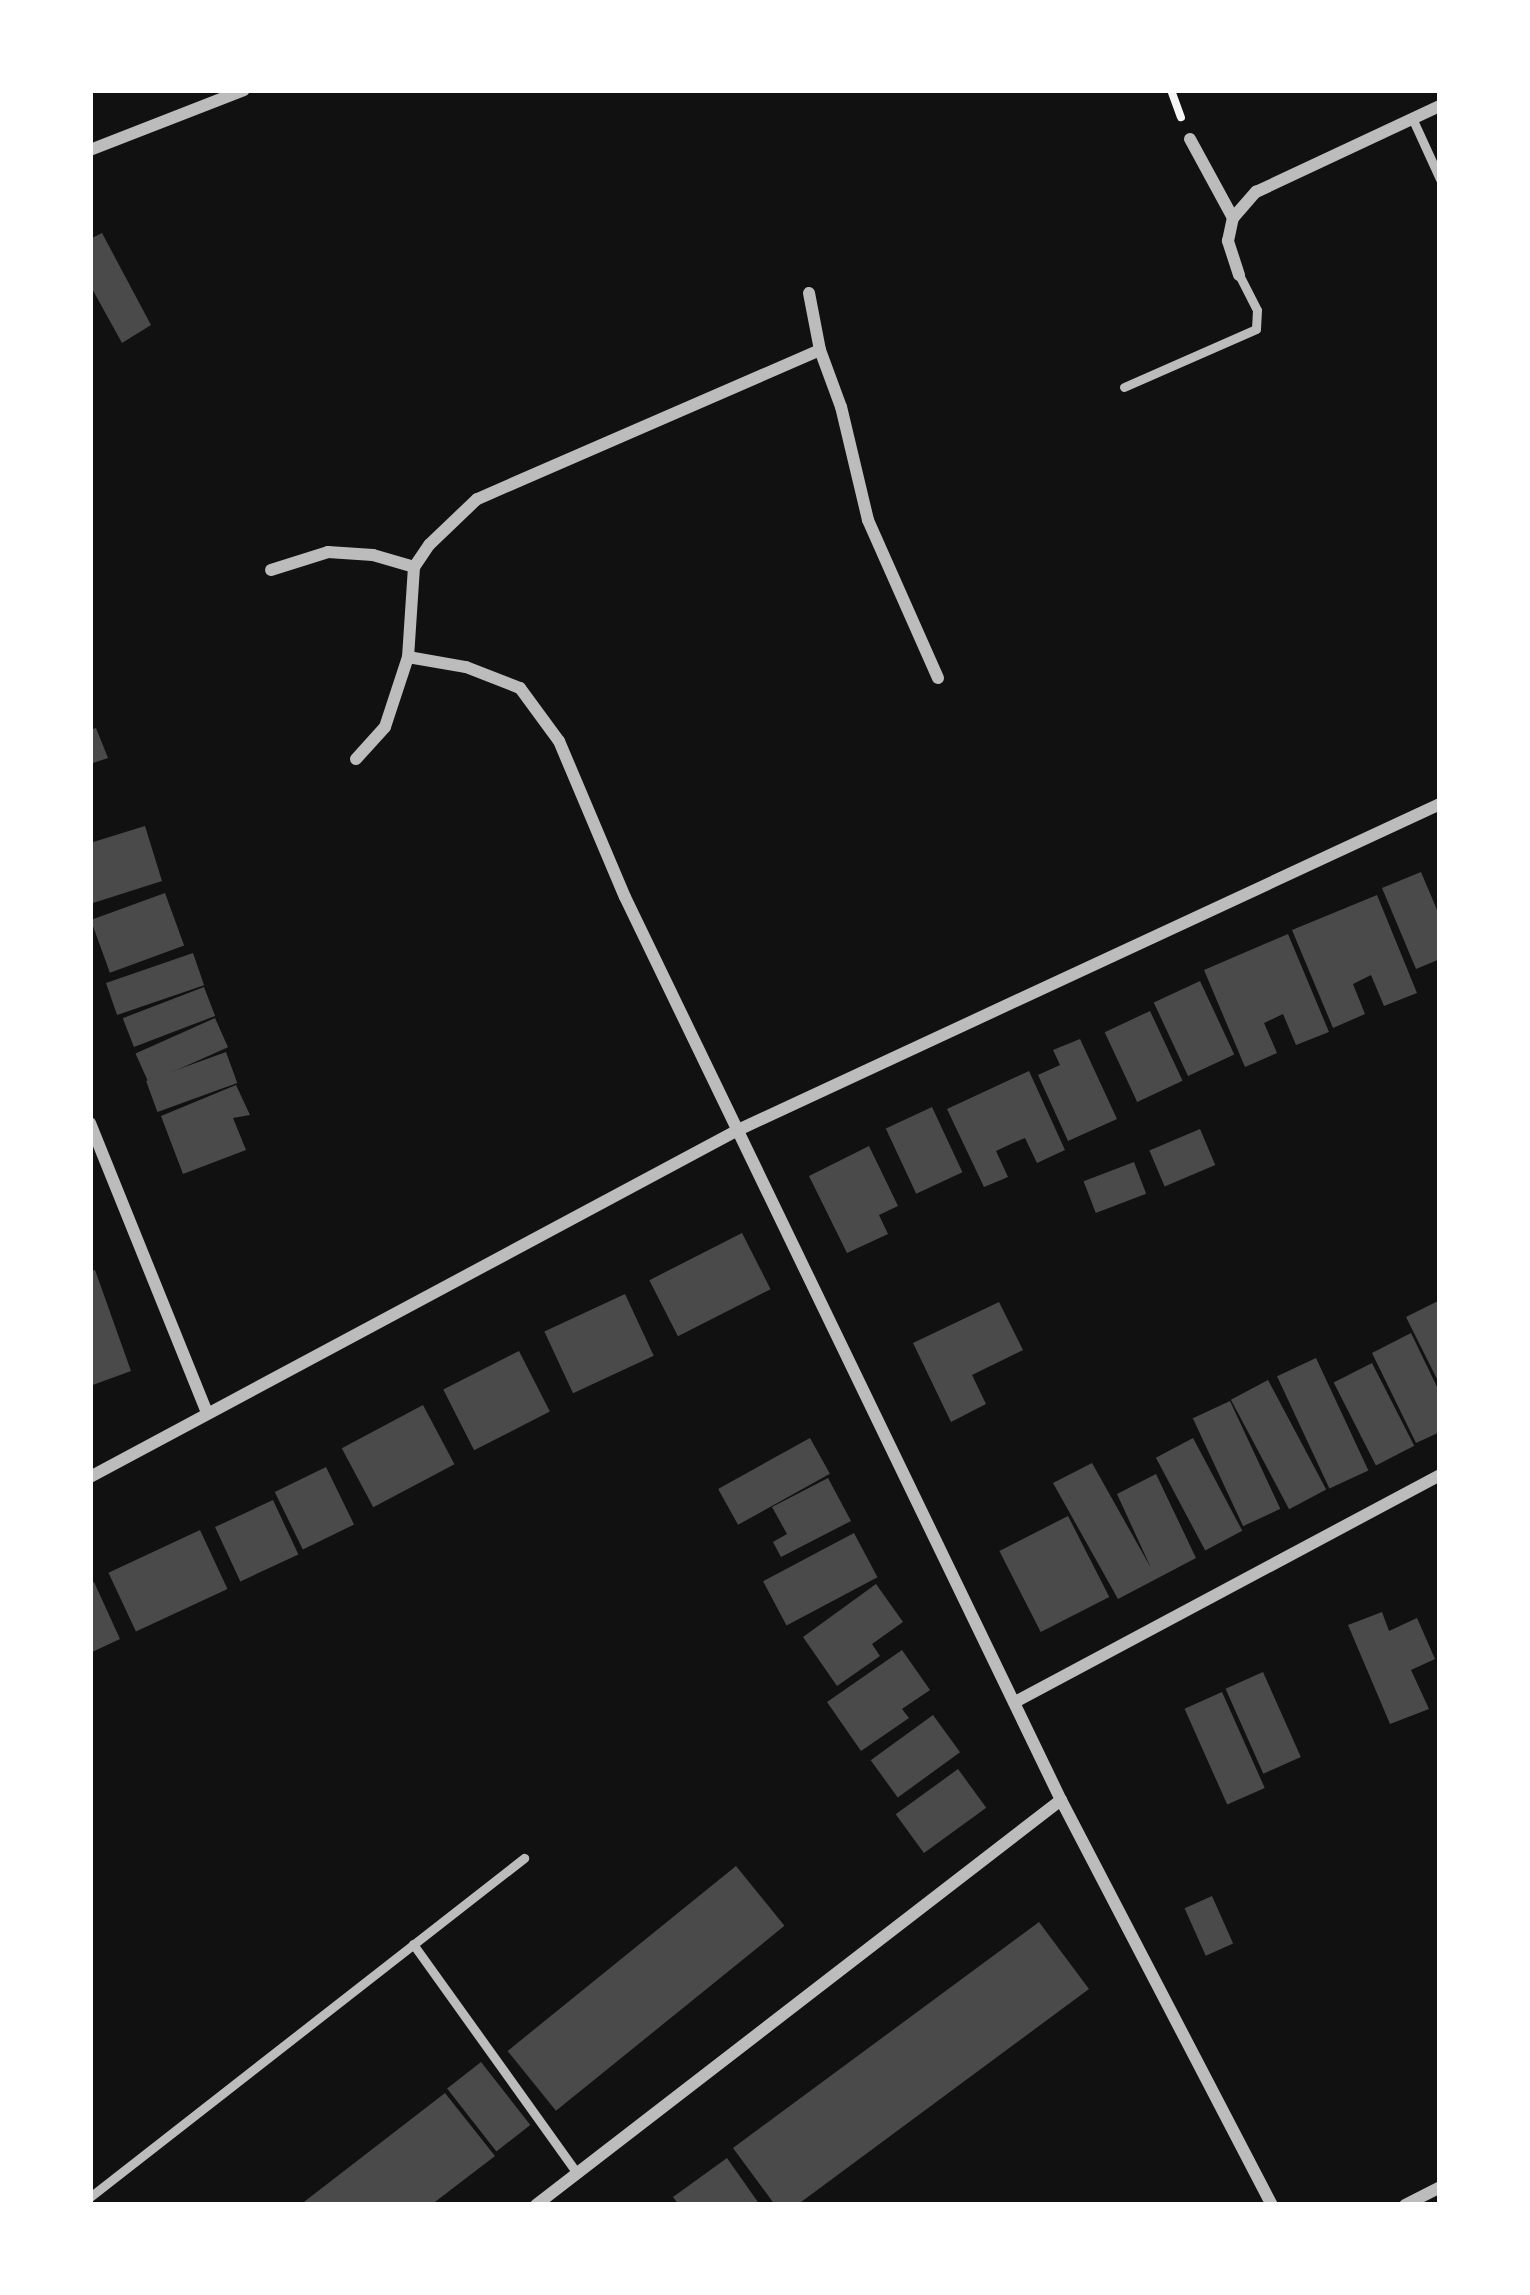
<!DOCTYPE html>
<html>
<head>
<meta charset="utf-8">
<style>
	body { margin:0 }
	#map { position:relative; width:1530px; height:2295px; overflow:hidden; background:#111; font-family:Jost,sans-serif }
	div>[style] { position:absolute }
	.building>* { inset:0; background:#4a4a4a; transform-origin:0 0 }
	.path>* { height:8px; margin:-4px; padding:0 4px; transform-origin:4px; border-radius:4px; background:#f5f5f5 }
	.service>* { height:9px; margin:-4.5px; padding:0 4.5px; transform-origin:4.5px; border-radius:4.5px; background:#bcbcbc }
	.minor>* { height:12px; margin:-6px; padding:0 6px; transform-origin:6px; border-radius:6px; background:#bcbcbc }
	span { translate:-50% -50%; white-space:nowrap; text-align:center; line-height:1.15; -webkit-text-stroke:10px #fff; paint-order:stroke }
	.frame { position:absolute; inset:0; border:93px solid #fff; pointer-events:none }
</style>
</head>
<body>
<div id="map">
	<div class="building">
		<i style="clip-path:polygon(102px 233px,151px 325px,122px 343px,90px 285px,90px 239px)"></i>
		<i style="clip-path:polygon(96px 728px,108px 758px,90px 764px,90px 730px)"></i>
		<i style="clip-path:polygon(145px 826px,162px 881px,90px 904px,90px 843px)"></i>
		<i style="clip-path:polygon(1421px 872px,1440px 917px,1440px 959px,1416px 969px,1382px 888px)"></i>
		<i style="left:165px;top:893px;width:56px;height:79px;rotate:70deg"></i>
		<i style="clip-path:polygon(1377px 895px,1417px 993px,1384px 1006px,1371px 975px,1353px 984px,1365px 1014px,1333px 1028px,1292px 930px)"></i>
		<i style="clip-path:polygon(1288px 934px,1329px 1032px,1296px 1045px,1283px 1014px,1264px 1023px,1277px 1053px,1245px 1067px,1204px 970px)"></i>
		<i style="left:193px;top:953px;width:34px;height:92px;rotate:71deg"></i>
		<i style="left:1200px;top:981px;width:81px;height:51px;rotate:65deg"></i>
		<i style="left:204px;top:987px;width:31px;height:87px;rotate:69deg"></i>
		<i style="left:1150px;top:1011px;width:77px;height:50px;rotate:65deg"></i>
		<i style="left:215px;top:1018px;width:32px;height:87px;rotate:66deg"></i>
		<i style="clip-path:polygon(1080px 1039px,1117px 1119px,1068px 1141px,1038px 1075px,1060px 1065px,1053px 1050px)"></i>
		<i style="left:226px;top:1052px;width:33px;height:85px;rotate:70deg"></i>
		<i style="clip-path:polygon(1029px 1071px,1065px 1150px,1037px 1163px,1025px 1138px,1013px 1143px,996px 1151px,1008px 1177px,984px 1187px,947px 1109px)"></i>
		<i style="clip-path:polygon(236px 1085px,250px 1115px,233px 1118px,246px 1150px,183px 1174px,161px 1116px)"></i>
		<i style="left:932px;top:1107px;width:72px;height:51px;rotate:65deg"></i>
		<i style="left:1200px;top:1129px;width:39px;height:55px;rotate:67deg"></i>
		<i style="clip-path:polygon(869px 1146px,898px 1206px,879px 1215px,888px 1234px,847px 1253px,809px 1176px)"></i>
		<i style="left:1134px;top:1162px;width:34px;height:54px;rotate:69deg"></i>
		<i style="left:742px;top:1233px;width:63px;height:104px;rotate:63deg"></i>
		<i style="clip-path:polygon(95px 1270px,131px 1371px,90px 1386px,90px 1271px)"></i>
		<i style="left:625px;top:1294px;width:68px;height:89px;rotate:65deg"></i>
		<i style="clip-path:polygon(1440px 1300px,1440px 1385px,1406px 1317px)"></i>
		<i style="clip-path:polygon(999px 1302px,1023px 1350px,972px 1375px,986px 1404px,951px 1422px,913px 1343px)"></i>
		<i style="clip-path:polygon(1411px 1333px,1440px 1393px,1440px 1432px,1416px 1443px,1372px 1353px)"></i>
		<i style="left:519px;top:1351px;width:68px;height:85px;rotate:63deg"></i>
		<i style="left:1316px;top:1358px;width:124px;height:43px;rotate:65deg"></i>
		<i style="left:1372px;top:1363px;width:93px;height:43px;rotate:63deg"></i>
		<i style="left:1268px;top:1380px;width:124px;height:42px;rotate:62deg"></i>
		<i style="left:1230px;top:1401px;width:119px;height:41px;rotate:65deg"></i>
		<i style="left:423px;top:1405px;width:67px;height:92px;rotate:62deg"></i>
		<i style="left:810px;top:1438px;width:41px;height:105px;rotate:61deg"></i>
		<i style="left:1193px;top:1438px;width:105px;height:42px;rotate:62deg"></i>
		<i style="clip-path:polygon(1092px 1463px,1151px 1568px,1117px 1494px,1156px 1474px,1196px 1558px,1118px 1599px,1053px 1483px)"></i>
		<i style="left:326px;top:1467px;width:64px;height:57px;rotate:64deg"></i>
		<i style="clip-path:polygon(828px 1478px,851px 1521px,781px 1557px,773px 1542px,787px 1534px,772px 1507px)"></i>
		<i style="left:273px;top:1500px;width:60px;height:64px;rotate:65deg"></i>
		<i style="left:1068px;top:1516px;width:91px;height:77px;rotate:63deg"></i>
		<i style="left:200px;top:1530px;width:65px;height:101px;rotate:65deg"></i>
		<i style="left:854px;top:1533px;width:50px;height:103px;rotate:62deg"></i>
		<i style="clip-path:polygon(94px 1582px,120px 1639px,90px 1653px,90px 1584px)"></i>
		<i style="clip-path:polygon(876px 1584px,903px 1622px,872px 1644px,880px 1656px,837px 1686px,803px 1637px)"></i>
		<i style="clip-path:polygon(1382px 1612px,1389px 1631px,1417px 1618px,1435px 1659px,1411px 1670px,1429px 1709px,1390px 1724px,1348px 1625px)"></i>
		<i style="clip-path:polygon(902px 1650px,930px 1690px,902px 1709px,909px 1718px,861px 1751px,827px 1702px)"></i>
		<i style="left:1263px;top:1672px;width:93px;height:41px;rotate:66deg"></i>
		<i style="left:1222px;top:1692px;width:105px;height:41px;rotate:66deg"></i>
		<i style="left:933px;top:1715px;width:46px;height:77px;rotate:54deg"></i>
		<i style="left:958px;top:1769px;width:48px;height:77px;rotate:54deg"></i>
		<i style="left:736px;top:1866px;width:77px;height:294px;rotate:51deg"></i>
		<i style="left:1212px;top:1896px;width:52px;height:30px;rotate:66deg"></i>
		<i style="clip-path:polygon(1039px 1922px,1089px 1989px,797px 2205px,775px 2205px,733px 2148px)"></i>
		<i style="left:481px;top:2062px;width:80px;height:43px;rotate:52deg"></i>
		<i style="clip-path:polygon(445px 2093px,495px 2156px,431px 2205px,300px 2205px)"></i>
		<i style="clip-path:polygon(727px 2158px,760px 2205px,679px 2205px,673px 2197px)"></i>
	</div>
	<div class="path">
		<i style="left:1171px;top:90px;width:29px;rotate:70deg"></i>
	</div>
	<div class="service">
		<i style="left:1413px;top:120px;width:65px;rotate:65.4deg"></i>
		<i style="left:1124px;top:387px;width:144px;rotate:-23.7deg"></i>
		<i style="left:1256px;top:329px;width:19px;rotate:-87deg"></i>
		<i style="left:1257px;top:310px;width:39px;rotate:-117deg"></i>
		<i style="left:413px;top:1944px;width:282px;rotate:54.4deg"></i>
		<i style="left:90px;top:2197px;width:551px;rotate:-37.99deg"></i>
	</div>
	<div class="minor">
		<i style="left:1190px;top:139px;width:90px;rotate:61.4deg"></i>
		<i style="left:90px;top:150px;width:165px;rotate:-21.3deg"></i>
		<i style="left:1239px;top:275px;width:36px;rotate:-108deg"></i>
		<i style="left:1228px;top:241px;width:24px;rotate:-78deg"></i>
		<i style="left:1233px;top:218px;width:35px;rotate:-49deg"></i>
		<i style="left:1256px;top:192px;width:203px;rotate:-25.1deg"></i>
		<i style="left:809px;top:293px;width:58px;rotate:79.1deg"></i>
		<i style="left:271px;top:570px;width:60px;rotate:-17.5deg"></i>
		<i style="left:328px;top:552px;width:45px;rotate:3.8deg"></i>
		<i style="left:373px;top:555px;width:43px;rotate:16.3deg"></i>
		<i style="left:938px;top:678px;width:173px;rotate:-113.9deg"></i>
		<i style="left:868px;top:520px;width:116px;rotate:-103.4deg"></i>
		<i style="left:841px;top:407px;width:61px;rotate:-110.2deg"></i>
		<i style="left:820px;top:350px;width:374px;rotate:156.5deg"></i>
		<i style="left:477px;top:499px;width:66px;rotate:136.2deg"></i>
		<i style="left:429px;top:545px;width:27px;rotate:124deg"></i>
		<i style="left:414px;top:567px;width:90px;rotate:93.8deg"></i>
		<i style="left:408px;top:657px;width:59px;rotate:9.8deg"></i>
		<i style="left:466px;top:667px;width:58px;rotate:21.3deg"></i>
		<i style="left:520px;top:688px;width:66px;rotate:53.7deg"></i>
		<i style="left:559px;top:741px;width:169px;rotate:67.1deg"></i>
		<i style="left:625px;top:897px;width:1003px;rotate:64.23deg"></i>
		<i style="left:1061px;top:1800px;width:457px;rotate:62.5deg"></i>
		<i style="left:356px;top:759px;width:43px;rotate:-47.8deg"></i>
		<i style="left:385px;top:727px;width:74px;rotate:-71.8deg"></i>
		<i style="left:90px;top:1123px;width:313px;rotate:68deg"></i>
		<i style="left:90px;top:1477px;width:735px;rotate:-28.17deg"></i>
		<i style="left:738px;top:1130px;width:774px;rotate:-24.91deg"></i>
		<i style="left:1015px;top:1702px;width:482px;rotate:-28.1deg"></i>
		<i style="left:536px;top:2205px;width:663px;rotate:-37.65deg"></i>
		<i style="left:1405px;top:2205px;width:39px;rotate:-27deg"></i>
	</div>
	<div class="frame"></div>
</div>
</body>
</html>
